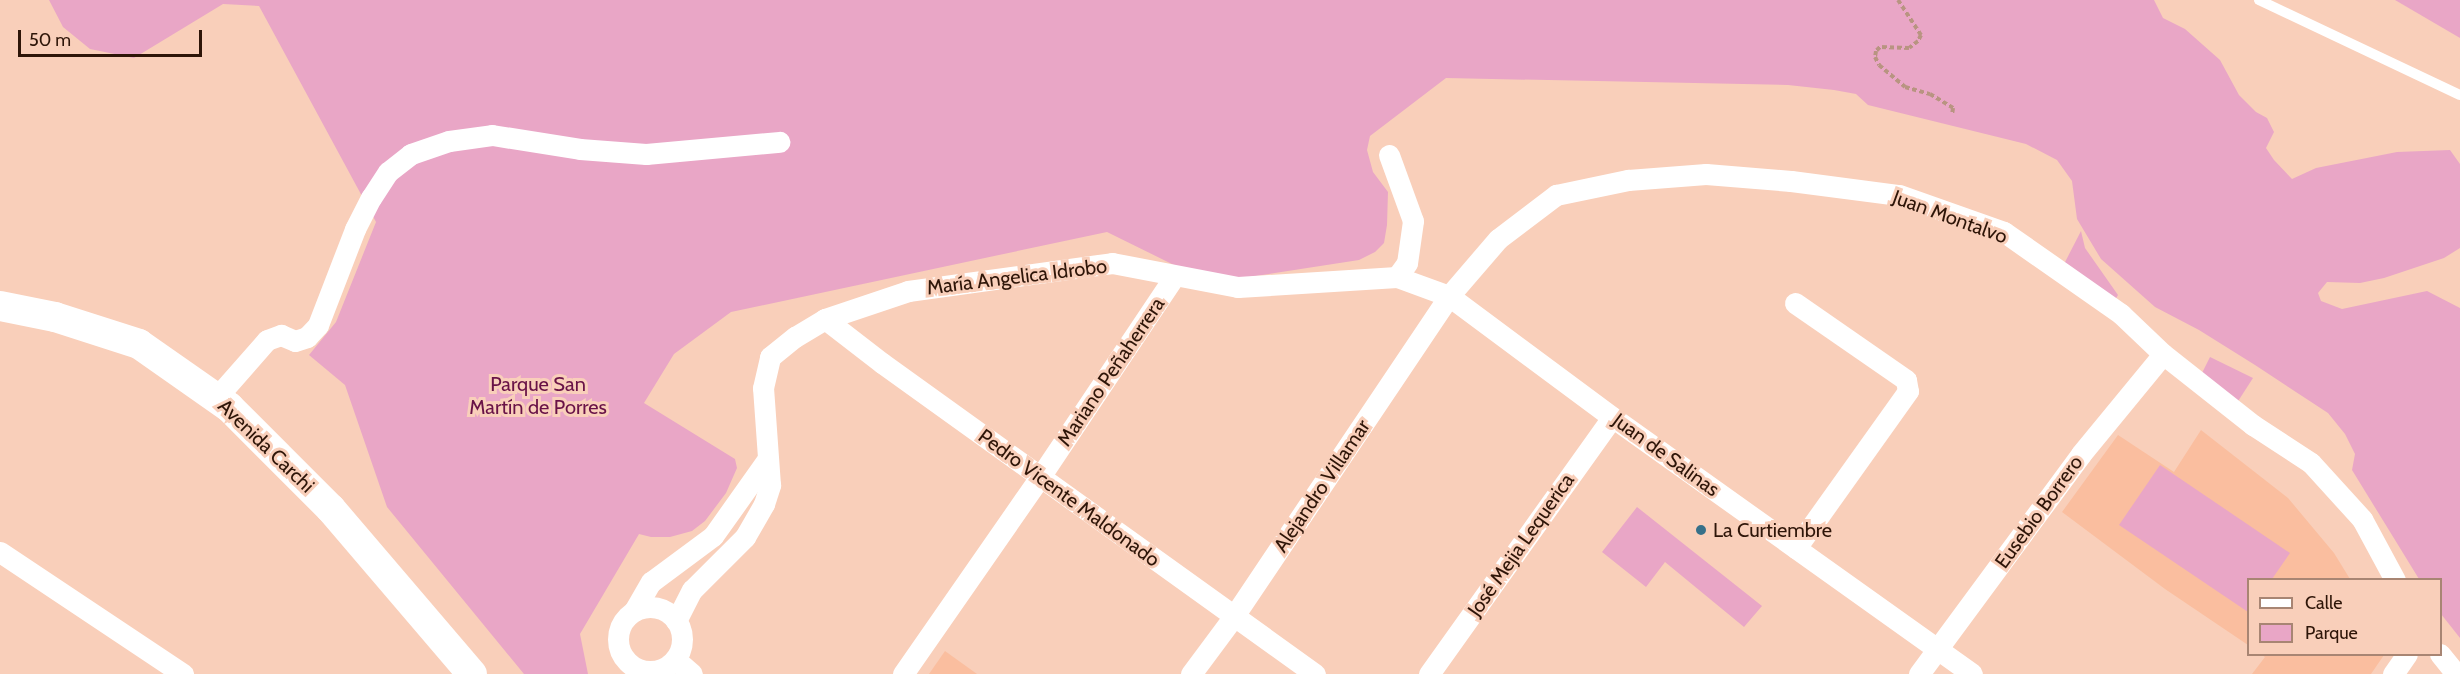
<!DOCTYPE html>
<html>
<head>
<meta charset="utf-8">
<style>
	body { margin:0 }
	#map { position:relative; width:2460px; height:674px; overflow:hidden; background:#f9cfba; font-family:Cabin,sans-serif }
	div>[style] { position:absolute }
	.built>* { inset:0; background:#fabe9f }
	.green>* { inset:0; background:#e9a6c6 }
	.path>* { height:4px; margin-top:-2px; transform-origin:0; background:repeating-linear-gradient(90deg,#b89481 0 4.5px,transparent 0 7.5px) }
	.lane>* { height:10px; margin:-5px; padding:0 5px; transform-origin:5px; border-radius:5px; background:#fff }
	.street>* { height:21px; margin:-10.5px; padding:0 10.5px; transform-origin:10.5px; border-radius:10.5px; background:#fff }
	.street>.ring { margin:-10.5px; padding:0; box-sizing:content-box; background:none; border:21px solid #fff; border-radius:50% }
	.secondary>* { height:30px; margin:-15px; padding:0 15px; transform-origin:15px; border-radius:15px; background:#fff }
	.dots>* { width:16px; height:16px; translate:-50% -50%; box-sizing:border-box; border:3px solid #f9cfba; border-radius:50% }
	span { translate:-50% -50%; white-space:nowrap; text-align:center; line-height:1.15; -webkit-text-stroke:6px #f9cfba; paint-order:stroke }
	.street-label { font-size:20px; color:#2e1508 }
	.park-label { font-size:20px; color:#691247 }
	.poi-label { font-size:20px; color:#2e1508 }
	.left { translate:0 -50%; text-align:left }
	.legend { position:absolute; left:2247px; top:578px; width:195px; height:78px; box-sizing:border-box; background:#f9cfba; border:2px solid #a88573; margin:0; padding:8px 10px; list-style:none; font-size:18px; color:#2e1508 }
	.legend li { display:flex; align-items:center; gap:12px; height:30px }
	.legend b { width:30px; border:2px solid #a88573 }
	.scale { position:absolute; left:18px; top:30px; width:184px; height:27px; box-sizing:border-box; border:3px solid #2e1508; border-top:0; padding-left:8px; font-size:18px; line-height:21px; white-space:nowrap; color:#2e1508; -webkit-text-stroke:4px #f9cfba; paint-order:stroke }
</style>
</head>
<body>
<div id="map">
	<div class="built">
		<i style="clip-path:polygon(2201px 430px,2288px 498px,2334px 553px,2350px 579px,2248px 580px,2248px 645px,2165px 589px,2062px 512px,2118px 435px,2174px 472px)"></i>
		<i style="clip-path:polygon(945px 651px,977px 674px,929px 674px)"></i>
		<i style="clip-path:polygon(2262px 655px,2384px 655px,2371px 674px,2252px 674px,2265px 657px)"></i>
	</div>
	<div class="green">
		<i style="clip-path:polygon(49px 0,2154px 0,2163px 18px,2185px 29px,2220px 60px,2239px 95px,2256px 112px,2267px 118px,2274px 132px,2266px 148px,2274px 160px,2292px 179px,2316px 168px,2397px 152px,2450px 150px,2460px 164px,2460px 248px,2444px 258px,2384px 278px,2360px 283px,2327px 282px,2318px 293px,2321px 301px,2342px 309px,2427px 291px,2460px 308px,2460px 638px,2441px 614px,2440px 580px,2419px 579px,2352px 470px,2355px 454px,2345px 434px,2328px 413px,2255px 365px,2199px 330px,2155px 307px,2101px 259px,2077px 219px,2072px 181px,2057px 160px,2026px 144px,1868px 105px,1856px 94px,1834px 90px,1788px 85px,1446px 78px,1370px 136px,1367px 150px,1373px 172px,1388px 192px,1387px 225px,1384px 243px,1375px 252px,1359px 260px,1236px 279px,1176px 266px,1107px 232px,731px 312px,674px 354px,644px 403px,735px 459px,737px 468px,726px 493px,705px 521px,692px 531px,670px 537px,651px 537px,639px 534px,580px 634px,588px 674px,524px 674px,387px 507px,345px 385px,309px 355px,336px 322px,376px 222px,259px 6px,223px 4px,134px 58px,90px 49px,63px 27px)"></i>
		<i style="clip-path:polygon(2395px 0,2460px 0,2460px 38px)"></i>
		<i style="clip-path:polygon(2081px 231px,2085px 248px,2118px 295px,2115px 300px,2063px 266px)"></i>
		<i style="clip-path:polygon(2210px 357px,2253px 378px,2233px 409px,2198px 381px)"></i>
		<i style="clip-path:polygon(2160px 465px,2290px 553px,2272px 579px,2248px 580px,2248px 612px,2119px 525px)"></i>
		<i style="clip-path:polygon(1637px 507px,1762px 606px,1744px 627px,1665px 562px,1646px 587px,1602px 552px)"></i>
	</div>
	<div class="path">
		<i style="left:1898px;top:0;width:42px;rotate:56.7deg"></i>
		<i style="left:1921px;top:35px;width:7px;rotate:117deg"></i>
		<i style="left:1918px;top:41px;width:11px;rotate:142deg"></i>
		<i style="left:1909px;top:48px;width:29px;rotate:-178deg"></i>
		<i style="left:1880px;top:47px;width:6px;rotate:135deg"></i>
		<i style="left:1876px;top:51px;width:6px;rotate:99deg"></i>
		<i style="left:1875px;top:57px;width:9px;rotate:63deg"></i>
		<i style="left:1879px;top:65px;width:34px;rotate:40deg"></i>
		<i style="left:1905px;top:87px;width:26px;rotate:16deg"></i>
		<i style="left:1930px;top:94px;width:27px;rotate:31deg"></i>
		<i style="left:1953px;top:108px;width:7px;rotate:98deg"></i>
	</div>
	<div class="lane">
		<i style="left:2259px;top:0;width:222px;rotate:25.3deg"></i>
	</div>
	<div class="street">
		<i style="left:1389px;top:155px;width:70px;rotate:70deg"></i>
		<i style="left:1413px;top:221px;width:42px;rotate:98.1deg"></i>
		<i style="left:1407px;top:263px;width:17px;rotate:126deg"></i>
		<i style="left:1795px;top:303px;width:135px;rotate:34.7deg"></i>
		<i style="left:1906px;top:380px;width:11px;rotate:80deg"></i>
		<i style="left:1908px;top:391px;width:193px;rotate:125.5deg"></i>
		<i style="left:825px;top:319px;width:72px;rotate:37.7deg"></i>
		<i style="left:882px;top:363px;width:533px;rotate:35.69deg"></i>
		<i style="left:216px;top:398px;width:77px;rotate:-48.7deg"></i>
		<i style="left:267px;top:340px;width:15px;rotate:-20deg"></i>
		<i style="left:281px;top:335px;width:15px;rotate:23deg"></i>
		<i style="left:295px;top:341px;width:13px;rotate:-18deg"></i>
		<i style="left:307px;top:337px;width:16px;rotate:-47deg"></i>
		<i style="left:318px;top:325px;width:103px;rotate:-68.9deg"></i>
		<i style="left:355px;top:229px;width:35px;rotate:-63deg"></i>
		<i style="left:371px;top:198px;width:31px;rotate:-57deg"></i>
		<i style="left:388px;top:172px;width:29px;rotate:-38deg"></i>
		<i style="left:411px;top:154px;width:40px;rotate:-18.9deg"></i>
		<i style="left:449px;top:141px;width:43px;rotate:-7.9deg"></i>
		<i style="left:492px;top:135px;width:89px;rotate:9deg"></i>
		<i style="left:580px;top:149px;width:66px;rotate:4.3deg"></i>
		<i style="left:646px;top:154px;width:134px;rotate:-5.2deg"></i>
		<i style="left:0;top:552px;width:220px;rotate:33.7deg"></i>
		<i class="ring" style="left:618px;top:607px;width:43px;height:43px"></i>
		<i style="left:634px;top:611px;width:34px;rotate:-60deg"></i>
		<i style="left:651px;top:582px;width:77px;rotate:-36.6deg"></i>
		<i style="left:713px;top:536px;width:93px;rotate:-54.6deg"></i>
		<i style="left:676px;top:621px;width:35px;rotate:-63deg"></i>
		<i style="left:692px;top:590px;width:75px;rotate:-45deg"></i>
		<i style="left:745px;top:537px;width:38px;rotate:-60deg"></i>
		<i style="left:764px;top:504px;width:20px;rotate:-72deg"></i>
		<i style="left:770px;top:485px;width:97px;rotate:-94.1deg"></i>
		<i style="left:763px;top:388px;width:32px;rotate:-77deg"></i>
		<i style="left:770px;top:357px;width:32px;rotate:-39deg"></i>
		<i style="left:795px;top:337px;width:35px;rotate:-31deg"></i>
		<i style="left:825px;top:319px;width:88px;rotate:-18.6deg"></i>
		<i style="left:908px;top:291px;width:206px;rotate:-7.8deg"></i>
		<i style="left:1112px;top:263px;width:128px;rotate:10.8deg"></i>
		<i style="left:1238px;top:287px;width:159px;rotate:-3.6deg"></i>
		<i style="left:1397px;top:277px;width:55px;rotate:20.1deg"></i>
		<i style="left:1449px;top:296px;width:203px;rotate:36.6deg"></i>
		<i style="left:1612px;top:417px;width:442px;rotate:35.5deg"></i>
		<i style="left:2440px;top:654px;width:26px;rotate:51deg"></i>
		<i style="left:676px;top:660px;width:21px;rotate:41deg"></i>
		<i style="left:903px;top:674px;width:240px;rotate:-55.2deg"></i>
		<i style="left:1040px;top:477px;width:241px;rotate:-56.2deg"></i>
		<i style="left:1191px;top:674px;width:72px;rotate:-53.4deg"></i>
		<i style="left:1234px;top:616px;width:386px;rotate:-56.1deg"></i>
		<i style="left:1449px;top:296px;width:75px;rotate:-49.3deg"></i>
		<i style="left:1498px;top:239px;width:73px;rotate:-37.2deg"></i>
		<i style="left:1556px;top:195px;width:74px;rotate:-11.8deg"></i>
		<i style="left:1628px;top:180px;width:78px;rotate:-4.4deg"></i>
		<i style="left:1706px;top:174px;width:85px;rotate:4.7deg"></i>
		<i style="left:1791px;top:181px;width:109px;rotate:7.4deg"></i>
		<i style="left:1899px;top:195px;width:111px;rotate:19.4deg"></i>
		<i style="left:2004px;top:232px;width:143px;rotate:35deg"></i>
		<i style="left:2121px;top:314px;width:58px;rotate:43.6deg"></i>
		<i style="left:2163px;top:354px;width:115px;rotate:38.3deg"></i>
		<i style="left:2253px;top:425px;width:69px;rotate:33.2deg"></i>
		<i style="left:2311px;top:463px;width:76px;rotate:47.7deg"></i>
		<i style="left:2362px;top:519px;width:69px;rotate:61.6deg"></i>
		<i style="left:1429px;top:674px;width:315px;rotate:-54.5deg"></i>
		<i style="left:1919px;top:674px;width:273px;rotate:-53.6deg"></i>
		<i style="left:2081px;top:454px;width:129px;rotate:-50.6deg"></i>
		<i style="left:2393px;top:674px;width:24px;rotate:-55deg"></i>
	</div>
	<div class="secondary">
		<i style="left:0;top:306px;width:56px;rotate:11.3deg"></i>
		<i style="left:55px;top:317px;width:88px;rotate:17.8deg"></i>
		<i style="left:139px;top:344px;width:110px;rotate:35deg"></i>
		<i style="left:229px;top:407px;width:144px;rotate:45deg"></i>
		<i style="left:331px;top:509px;width:217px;rotate:49.5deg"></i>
	</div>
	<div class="dots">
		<i style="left:1701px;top:530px;background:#377089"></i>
	</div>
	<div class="street-label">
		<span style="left:1950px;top:217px;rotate:20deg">Juan Montalvo</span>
		<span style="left:1017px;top:277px;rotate:-7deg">María Angelica Idrobo</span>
		<span style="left:1111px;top:372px;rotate:-56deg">Mariano Peñaherrera</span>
		<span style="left:266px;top:446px;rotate:44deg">Avenida Carchi</span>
		<span style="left:1666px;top:455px;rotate:36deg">Juan de Salinas</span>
		<span style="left:1322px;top:486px;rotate:-56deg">Alejandro Villamar</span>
		<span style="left:1069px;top:498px;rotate:36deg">Pedro Vicente Maldonado</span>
		<span style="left:2039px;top:512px;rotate:-54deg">Eusebio Borrero</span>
		<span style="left:1521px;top:545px;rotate:-55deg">José Mejia Lequerica</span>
	</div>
	<div class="park-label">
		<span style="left:538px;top:396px">Parque San<br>Martín de Porres</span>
	</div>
	<div class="poi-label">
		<span class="left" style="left:1713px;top:530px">La Curtiembre</span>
	</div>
	<ul class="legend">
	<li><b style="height:8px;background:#fff"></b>Calle</li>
	<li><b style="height:16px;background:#e9a6c6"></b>Parque</li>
	</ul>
	<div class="scale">50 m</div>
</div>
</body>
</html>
